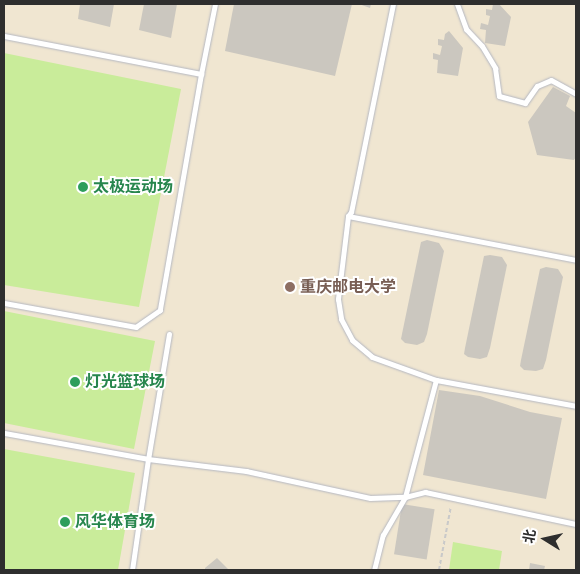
<!DOCTYPE html>
<html>
<head>
<meta charset="utf-8">
<style>
	body { margin:0 }
	#map { position:relative; width:580px; height:574px; overflow:hidden; background:#efe9e1; font-family:Karla,"Noto Sans SC",sans-serif }
	div>[style] { position:absolute }
	.education>* { inset:0; background:#f0e6d1; transform-origin:0 0 }
	.pitch>* { inset:0; background:#c9ec9a }
	.building>* { inset:0; background:#cbc7bf; transform-origin:0 0 }
	.path>* { height:2px; margin-top:-1px; transform-origin:0; background:repeating-linear-gradient(90deg,#c9c9c9 0 4px,transparent 0 6.5px) }
	.roads { filter:drop-shadow(0 0 1px #b4b7c1) drop-shadow(0 0 1px #b4b7c1) }
	.service>* { height:5px; margin:-2.5px; padding:0 2.5px; transform-origin:2.5px; border-radius:2.5px; background:#fff }
	.dots>* { width:14px; height:14px; translate:-50% -50%; box-sizing:border-box; border:2px solid #fff; border-radius:50% }
	span { translate:-50% -50%; white-space:nowrap; text-align:center; line-height:1.15; -webkit-text-stroke:4px #fff; paint-order:stroke }
	.leisure-label { font-size:16px; color:#27864d; font-weight:700 }
	.left { translate:0 -50%; text-align:left }
	.education-label { font-size:16px; color:#785e54; font-weight:700 }
	.frame { position:absolute; inset:0; border:5px solid #2e2e2e; pointer-events:none }
	.north { position:absolute; left:520px; top:514px; width:50px; height:50px; -webkit-text-stroke:4px #fff; paint-order:stroke; rotate:280deg; font-size:14px; font-weight:700; line-height:20px; text-align:center; color:#2e2e2e }
	.north::after { content:''; display:block; margin:auto; width:18px; height:22px; background:#2e2e2e; clip-path:polygon(50% 0,100% 100%,50% 72%,0 100%) }
</style>
</head>
<body>
<div id="map">
	<div class="education">
		<i style="left:4px;top:4px;width:572px;height:566px"></i>
	</div>
	<div class="pitch">
		<i style="clip-path:polygon(4px 53px,181px 89px,139px 307px,4px 285px)"></i>
		<i style="clip-path:polygon(4px 311px,155px 341px,134px 449px,4px 423px)"></i>
		<i style="clip-path:polygon(4px 449px,135px 473px,118px 570px,4px 570px)"></i>
		<i style="clip-path:polygon(453px 542px,502px 551px,499px 570px,449px 570px)"></i>
	</div>
	<div class="building">
		<i style="clip-path:polygon(80px 4px,114px 4px,110px 27px,78px 19px)"></i>
		<i style="clip-path:polygon(144px 4px,177px 4px,171px 38px,139px 30px)"></i>
		<i style="clip-path:polygon(234px 4px,352px 4px,335px 76px,225px 51px)"></i>
		<i style="clip-path:polygon(359px 4px,371px 4px,370px 8px)"></i>
		<i style="clip-path:polygon(493px 4px,499px 4px,511px 17px,505px 46px,485px 43px,486px 30px,480px 29px,481px 23px,488px 25px,490px 16px,486px 15px,486px 9px,492px 10px)"></i>
		<i style="clip-path:polygon(449px 31px,463px 48px,458px 76px,437px 73px,438px 60px,433px 59px,433px 53px,440px 55px,442px 46px,438px 45px,438px 39px,444px 40px,445px 34px)"></i>
		<i style="clip-path:polygon(553px 87px,570px 96px,566px 106px,576px 113px,576px 157px,574px 160px,537px 155px,528px 122px)"></i>
		<i style="clip-path:polygon(427px 240px,439px 243px,444px 251px,427px 334px,424px 342px,417px 345px,405px 343px,401px 339px,402px 334px,421px 242px)"></i>
		<i style="clip-path:polygon(490px 255px,502px 257px,507px 265px,490px 348px,487px 357px,480px 359px,468px 357px,464px 354px,465px 348px,484px 256px)"></i>
		<i style="clip-path:polygon(546px 267px,558px 269px,563px 277px,546px 360px,543px 369px,536px 371px,524px 370px,520px 366px,521px 360px,540px 269px)"></i>
		<i style="clip-path:polygon(439px 390px,480px 396px,530px 412px,562px 418px,546px 499px,423px 475px)"></i>
		<i style="left:402px;top:504px;width:33px;height:51px;rotate:9deg"></i>
		<i style="clip-path:polygon(217px 558px,229px 570px,205px 570px,205px 568px)"></i>
		<i style="clip-path:polygon(530px 563px,545px 566px,544px 570px,529px 570px)"></i>
	</div>
	<div class="path">
		<i style="left:439px;top:570px;width:65px;rotate:-79.4deg"></i>
	</div>
	<div class="roads">
		<div class="service">
			<i style="left:393px;top:4px;width:212px;rotate:101.4deg"></i>
			<i style="left:351px;top:212px;width:5px;rotate:127deg"></i>
			<i style="left:348px;top:216px;width:232px;rotate:10.9deg"></i>
			<i style="left:457px;top:4px;width:27px;rotate:70deg"></i>
			<i style="left:466px;top:29px;width:23px;rotate:47deg"></i>
			<i style="left:482px;top:46px;width:26px;rotate:59deg"></i>
			<i style="left:495px;top:68px;width:28px;rotate:82deg"></i>
			<i style="left:499px;top:96px;width:27px;rotate:15deg"></i>
			<i style="left:525px;top:103px;width:21px;rotate:-55deg"></i>
			<i style="left:537px;top:86px;width:15px;rotate:-23deg"></i>
			<i style="left:551px;top:80px;width:29px;rotate:29deg"></i>
			<i style="left:4px;top:36px;width:201px;rotate:10.9deg"></i>
			<i style="left:201px;top:74px;width:240px;rotate:99.9deg"></i>
			<i style="left:160px;top:310px;width:29px;rotate:145deg"></i>
			<i style="left:136px;top:327px;width:134px;rotate:-169.7deg"></i>
			<i style="left:201px;top:74px;width:71px;rotate:-78.7deg"></i>
			<i style="left:348px;top:216px;width:84px;rotate:96.9deg"></i>
			<i style="left:338px;top:299px;width:20px;rotate:81deg"></i>
			<i style="left:341px;top:319px;width:24px;rotate:62deg"></i>
			<i style="left:352px;top:340px;width:26px;rotate:40deg"></i>
			<i style="left:372px;top:357px;width:68px;rotate:19.8deg"></i>
			<i style="left:169px;top:334px;width:127px;rotate:99.5deg"></i>
			<i style="left:148px;top:459px;width:99px;rotate:7deg"></i>
			<i style="left:246px;top:471px;width:127px;rotate:12.3deg"></i>
			<i style="left:370px;top:498px;width:35px;rotate:-2deg"></i>
			<i style="left:405px;top:497px;width:121px;rotate:-75.2deg"></i>
			<i style="left:436px;top:380px;width:142px;rotate:10.5deg"></i>
			<i style="left:4px;top:433px;width:146px;rotate:10.2deg"></i>
			<i style="left:148px;top:459px;width:112px;rotate:98.2deg"></i>
			<i style="left:374px;top:570px;width:36px;rotate:-76deg"></i>
			<i style="left:383px;top:535px;width:44px;rotate:-59.9deg"></i>
			<i style="left:405px;top:497px;width:21px;rotate:-14deg"></i>
			<i style="left:425px;top:492px;width:154px;rotate:12deg"></i>
		</div>
	</div>
	<div class="dots">
		<i style="left:83px;top:187px;background:#2e9e5b"></i>
		<i style="left:290px;top:287px;background:#8d6e63"></i>
		<i style="left:75px;top:382px;background:#2e9e5b"></i>
		<i style="left:65px;top:522px;background:#2e9e5b"></i>
	</div>
	<div class="leisure-label">
		<span class="left" style="left:93px;top:187px">太极运动场</span>
		<span class="left" style="left:85px;top:382px">灯光篮球场</span>
		<span class="left" style="left:75px;top:522px">风华体育场</span>
	</div>
	<div class="education-label">
		<span class="left" style="left:300px;top:287px">重庆邮电大学</span>
	</div>
	<div class="frame"></div>
	<div class="north">北</div>
</div>
</body>
</html>
